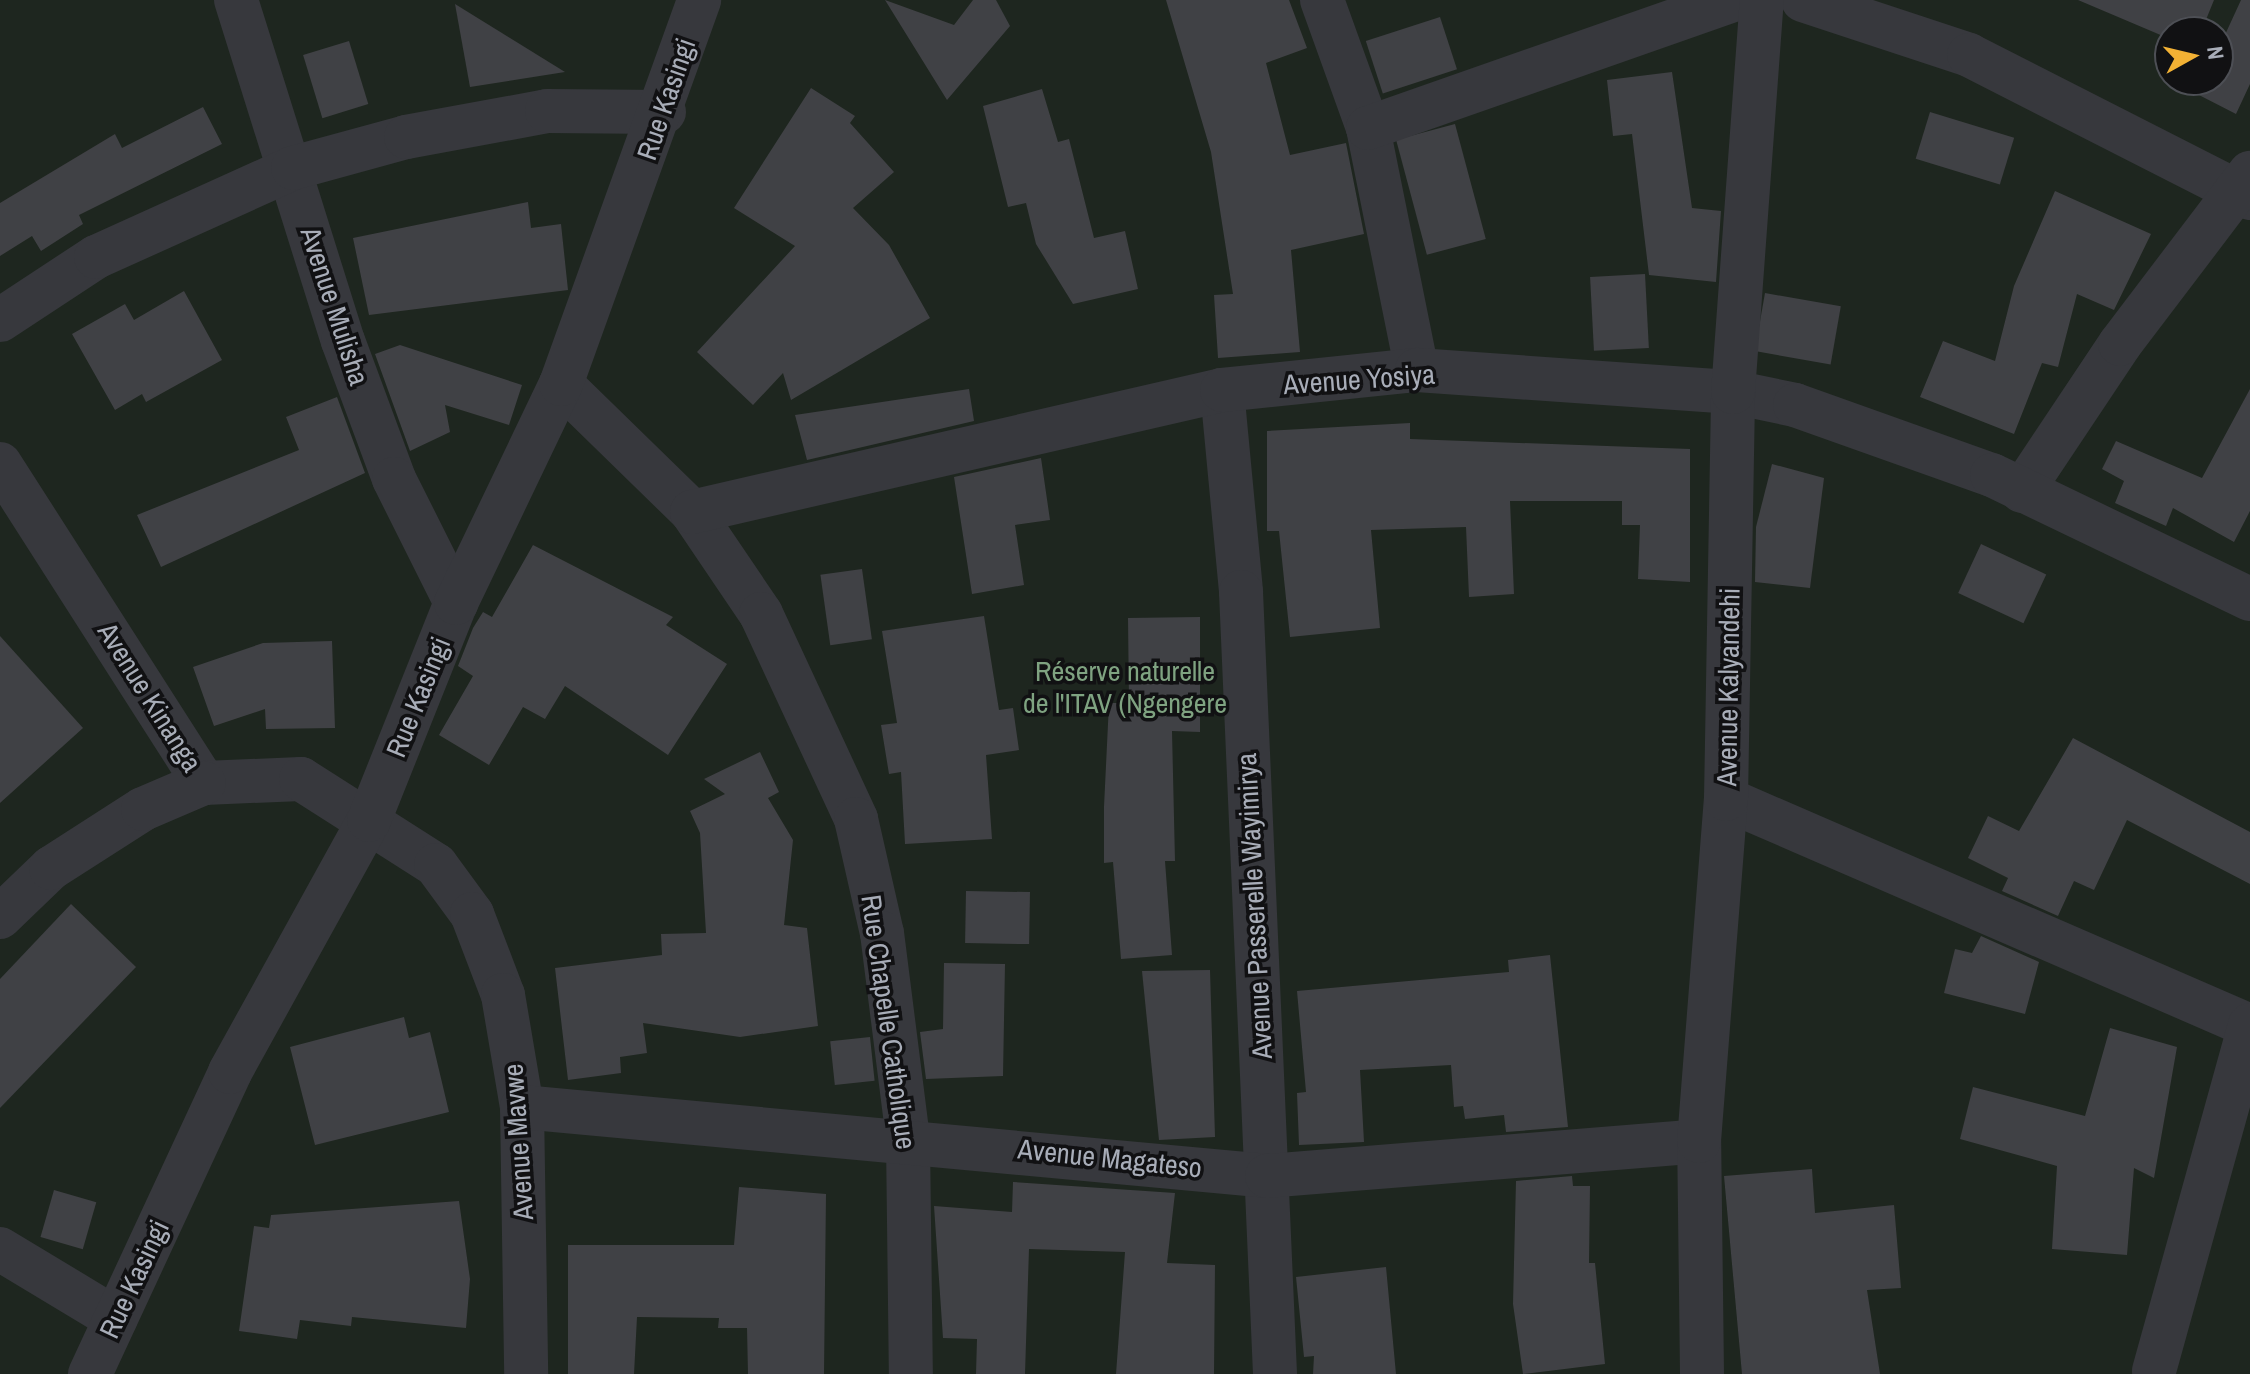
<!DOCTYPE html>
<html>
<head>
<meta charset="utf-8">
<style>
	body { margin:0 }
	#map { position:relative; width:2250px; height:1374px; overflow:hidden; background:#161618; font-family:"Archivo Narrow",sans-serif }
	div>[style] { position:absolute }
	.green>* { inset:0; background:#1e261f }
	.building>* { inset:0; background:#404145; transform-origin:0 0 }
	.street>* { height:44px; margin:-22px; padding:0 22px; transform-origin:22px; border-radius:22px; background:#37383d }
	span { translate:-50% -50%; white-space:nowrap; text-align:center; line-height:1.15; -webkit-text-stroke:7px #111113; paint-order:stroke }
	.street-label { font-size:28px; color:#a8adb8 }
	.park-label { font-size:28px; color:#7fa381 }
	.north { position:absolute; left:2154px; top:16px; width:80px; height:80px; box-sizing:border-box; background:#111113; border:2px solid #4d4f55; border-radius:50%; rotate:82deg; font-size:22px; font-weight:700; line-height:32px; text-align:center; color:#a8adb8 }
	.north::after { content:''; display:block; margin:auto; width:28px; height:36px; background:#f2b134; clip-path:polygon(50% 0,100% 100%,50% 72%,0 100%) }
</style>
</head>
<body>
<div id="map">
	<div class="green">
		<i style="clip-path:polygon(evenodd,0 0,2250px 0,2250px 1374px,0 1374px,0 0,2170px 32px,2218px 32px,2218px 80px,2170px 80px,2170px 32px)"></i>
	</div>
	<div class="building">
		<i style="clip-path:polygon(885px 0,954px 25px,973px 0,996px 0,1010px 26px,947px 100px)"></i>
		<i style="clip-path:polygon(1166px 0,1289px 0,1307px 48px,1266px 63px,1290px 155px,1346px 143px,1364px 234px,1291px 250px,1300px 352px,1218px 358px,1214px 295px,1233px 294px,1211px 152px)"></i>
		<i style="clip-path:polygon(2078px 0,2214px 0,2201px 32px,2170px 32px,2170px 39px)"></i>
		<i style="clip-path:polygon(2241px 0,2250px 0,2250px 84px,2236px 114px,2197px 94px,2204px 80px,2218px 80px,2218px 50px)"></i>
		<i style="clip-path:polygon(455px 4px,565px 72px,470px 87px)"></i>
		<i style="left:1440px;top:17px;width:55px;height:78px;rotate:72deg"></i>
		<i style="left:349px;top:41px;width:66px;height:48px;rotate:73deg"></i>
		<i style="clip-path:polygon(1672px 72px,1692px 208px,1721px 211px,1716px 282px,1649px 275px,1632px 134px,1613px 136px,1607px 80px)"></i>
		<i style="clip-path:polygon(811px 88px,855px 116px,850px 123px,894px 172px,853px 208px,889px 245px,930px 318px,791px 400px,783px 373px,753px 405px,697px 352px,795px 246px,734px 208px)"></i>
		<i style="clip-path:polygon(1042px 89px,1058px 142px,1069px 139px,1094px 238px,1125px 231px,1138px 289px,1073px 304px,1036px 244px,1026px 203px,1008px 207px,983px 106px)"></i>
		<i style="clip-path:polygon(203px 107px,222px 144px,79px 215px,83px 224px,41px 251px,32px 236px,0 256px,0 203px,115px 134px,122px 148px)"></i>
		<i style="left:1930px;top:112px;width:88px;height:49px;rotate:17deg"></i>
		<i style="left:1455px;top:124px;width:119px;height:61px;rotate:75deg"></i>
		<i style="clip-path:polygon(2055px 191px,2151px 234px,2114px 310px,2077px 294px,2058px 367px,2042px 363px,2014px 434px,1920px 397px,1943px 341px,1995px 361px,2014px 286px)"></i>
		<i style="clip-path:polygon(528px 202px,531px 228px,561px 224px,568px 290px,369px 315px,353px 238px)"></i>
		<i style="left:1645px;top:274px;width:74px;height:55px;rotate:87deg"></i>
		<i style="clip-path:polygon(184px 291px,222px 360px,146px 402px,142px 394px,115px 410px,72px 334px,125px 304px,134px 320px)"></i>
		<i style="left:1765px;top:293px;width:77px;height:59px;rotate:10deg"></i>
		<i style="clip-path:polygon(400px 345px,522px 385px,509px 425px,445px 405px,450px 432px,410px 451px,375px 354px)"></i>
		<i style="clip-path:polygon(969px 389px,974px 421px,807px 460px,795px 415px)"></i>
		<i style="clip-path:polygon(2250px 389px,2250px 511px,2234px 542px,2173px 508px,2166px 526px,2115px 503px,2124px 481px,2102px 469px,2116px 441px,2202px 478px)"></i>
		<i style="clip-path:polygon(337px 397px,365px 473px,161px 567px,137px 515px,299px 450px,286px 417px)"></i>
		<i style="clip-path:polygon(1410px 423px,1410px 439px,1690px 449px,1690px 582px,1638px 579px,1640px 525px,1622px 525px,1622px 501px,1510px 501px,1514px 594px,1469px 597px,1466px 527px,1371px 530px,1380px 628px,1290px 637px,1279px 531px,1267px 531px,1267px 431px)"></i>
		<i style="clip-path:polygon(1041px 458px,1050px 520px,1015px 525px,1024px 585px,972px 594px,954px 477px)"></i>
		<i style="clip-path:polygon(1772px 464px,1824px 478px,1810px 588px,1755px 582px,1756px 527px)"></i>
		<i style="left:1981px;top:544px;width:72px;height:54px;rotate:25deg"></i>
		<i style="clip-path:polygon(533px 545px,673px 617px,666px 625px,727px 664px,668px 755px,565px 686px,545px 719px,523px 707px,489px 765px,439px 735px,473px 676px,458px 666px,473px 628px,483px 612px,492px 617px)"></i>
		<i style="left:862px;top:569px;width:71px;height:42px;rotate:82deg"></i>
		<i style="clip-path:polygon(984px 616px,999px 710px,1013px 708px,1019px 750px,986px 755px,992px 839px,905px 844px,901px 772px,889px 774px,881px 725px,897px 723px,882px 631px)"></i>
		<i style="clip-path:polygon(1200px 617px,1200px 732px,1172px 731px,1175px 861px,1165px 861px,1172px 955px,1121px 959px,1113px 862px,1104px 863px,1104px 807px,1109px 703px,1129px 703px,1128px 618px)"></i>
		<i style="clip-path:polygon(0 636px,83px 728px,0 803px)"></i>
		<i style="clip-path:polygon(332px 641px,335px 728px,266px 729px,265px 709px,214px 726px,193px 667px,263px 643px)"></i>
		<i style="clip-path:polygon(2073px 738px,2250px 832px,2250px 884px,2127px 820px,2094px 890px,2074px 881px,2058px 916px,2002px 891px,2008px 878px,1968px 858px,1988px 816px,2019px 831px)"></i>
		<i style="clip-path:polygon(760px 752px,779px 792px,768px 798px,793px 840px,784px 925px,807px 928px,818px 1026px,740px 1037px,643px 1023px,647px 1053px,620px 1057px,621px 1073px,568px 1080px,555px 968px,662px 955px,661px 934px,706px 933px,700px 833px,690px 811px,725px 794px,704px 779px)"></i>
		<i style="left:966px;top:891px;width:64px;height:52px;rotate:1deg"></i>
		<i style="clip-path:polygon(71px 904px,136px 967px,0 1108px,0 979px)"></i>
		<i style="clip-path:polygon(1981px 936px,2039px 962px,2025px 1014px,1944px 993px,1955px 949px,1972px 953px)"></i>
		<i style="clip-path:polygon(1550px 955px,1568px 1127px,1506px 1132px,1504px 1115px,1465px 1119px,1463px 1106px,1454px 1107px,1451px 1065px,1360px 1070px,1364px 1142px,1299px 1145px,1297px 1093px,1306px 1092px,1297px 991px,1509px 972px,1508px 960px)"></i>
		<i style="clip-path:polygon(944px 963px,1005px 964px,1003px 1076px,926px 1079px,920px 1032px,943px 1029px)"></i>
		<i style="clip-path:polygon(1210px 970px,1215px 1137px,1159px 1140px,1142px 971px)"></i>
		<i style="clip-path:polygon(404px 1017px,409px 1038px,430px 1032px,449px 1112px,315px 1145px,290px 1047px)"></i>
		<i style="clip-path:polygon(2110px 1028px,2177px 1047px,2154px 1178px,2134px 1168px,2127px 1255px,2052px 1249px,2057px 1166px,1960px 1139px,1973px 1087px,2085px 1116px)"></i>
		<i style="left:870px;top:1037px;width:44px;height:40px;rotate:84deg"></i>
		<i style="clip-path:polygon(1812px 1169px,1815px 1213px,1894px 1205px,1901px 1288px,1867px 1290px,1880px 1374px,1742px 1374px,1724px 1176px)"></i>
		<i style="clip-path:polygon(1572px 1176px,1573px 1186px,1590px 1186px,1589px 1263px,1595px 1263px,1605px 1364px,1523px 1374px,1513px 1304px,1516px 1181px)"></i>
		<i style="clip-path:polygon(1013px 1182px,1175px 1193px,1167px 1263px,1215px 1265px,1214px 1374px,1116px 1374px,1125px 1252px,1029px 1249px,1025px 1374px,976px 1374px,977px 1339px,943px 1338px,934px 1206px,1012px 1212px)"></i>
		<i style="clip-path:polygon(739px 1187px,826px 1194px,824px 1374px,748px 1374px,747px 1328px,718px 1328px,719px 1318px,637px 1317px,634px 1374px,568px 1374px,568px 1245px,734px 1245px)"></i>
		<i style="left:54px;top:1190px;width:44px;height:49px;rotate:16deg"></i>
		<i style="clip-path:polygon(459px 1201px,470px 1279px,466px 1328px,352px 1317px,351px 1326px,300px 1320px,297px 1339px,239px 1331px,254px 1226px,269px 1228px,271px 1215px)"></i>
		<i style="clip-path:polygon(1386px 1267px,1396px 1374px,1313px 1374px,1314px 1356px,1304px 1357px,1296px 1277px)"></i>
	</div>
	<div class="street">
		<i style="left:236px;top:0;width:357px;rotate:72.6deg"></i>
		<i style="left:343px;top:341px;width:147px;rotate:69.7deg"></i>
		<i style="left:394px;top:479px;width:139px;rotate:63.4deg"></i>
		<i style="left:1322px;top:0;width:136px;rotate:70.2deg"></i>
		<i style="left:1368px;top:128px;width:247px;rotate:78.6deg"></i>
		<i style="left:1803px;top:0;width:175px;rotate:18.3deg"></i>
		<i style="left:1969px;top:55px;width:315px;rotate:27deg"></i>
		<i style="left:1368px;top:128px;width:387px;rotate:-19.3deg"></i>
		<i style="left:0;top:320px;width:115px;rotate:-33.3deg"></i>
		<i style="left:96px;top:257px;width:216px;rotate:-24.3deg"></i>
		<i style="left:293px;top:168px;width:117px;rotate:-15.3deg"></i>
		<i style="left:406px;top:137px;width:143px;rotate:-10.4deg"></i>
		<i style="left:547px;top:111px;width:117px;rotate:0.5deg"></i>
		<i style="left:561px;top:384px;width:183px;rotate:44.3deg"></i>
		<i style="left:692px;top:512px;width:123px;rotate:55.9deg"></i>
		<i style="left:761px;top:614px;width:226px;rotate:65.1deg"></i>
		<i style="left:856px;top:819px;width:117px;rotate:77.2deg"></i>
		<i style="left:882px;top:933px;width:209px;rotate:82.8deg"></i>
		<i style="left:908px;top:1140px;width:234px;rotate:89.3deg"></i>
		<i style="left:1222px;top:390px;width:203px;rotate:84.6deg"></i>
		<i style="left:1241px;top:592px;width:783px;rotate:87.51deg"></i>
		<i style="left:0;top:464px;width:379px;rotate:57.4deg"></i>
		<i style="left:204px;top:783px;width:97px;rotate:-2.4deg"></i>
		<i style="left:301px;top:779px;width:160px;rotate:32.5deg"></i>
		<i style="left:436px;top:865px;width:61px;rotate:53.7deg"></i>
		<i style="left:472px;top:914px;width:87px;rotate:69.1deg"></i>
		<i style="left:503px;top:995px;width:114px;rotate:80.4deg"></i>
		<i style="left:522px;top:1107px;width:267px;rotate:89.1deg"></i>
		<i style="left:2022px;top:491px;width:177px;rotate:-56.3deg"></i>
		<i style="left:2120px;top:344px;width:215px;rotate:-52.8deg"></i>
		<i style="left:692px;top:512px;width:544px;rotate:-12.96deg"></i>
		<i style="left:1222px;top:390px;width:196px;rotate:-5.9deg"></i>
		<i style="left:1417px;top:370px;width:317px;rotate:4deg"></i>
		<i style="left:1733px;top:392px;width:63px;rotate:11.8deg"></i>
		<i style="left:1795px;top:405px;width:209px;rotate:19.6deg"></i>
		<i style="left:1992px;top:475px;width:286px;rotate:25.7deg"></i>
		<i style="left:1726px;top:799px;width:571px;rotate:23.42deg"></i>
		<i style="left:0;top:917px;width:71px;rotate:-43.9deg"></i>
		<i style="left:51px;top:868px;width:109px;rotate:-32.7deg"></i>
		<i style="left:143px;top:809px;width:66px;rotate:-23.1deg"></i>
		<i style="left:522px;top:1107px;width:748px;rotate:5.29deg"></i>
		<i style="left:1267px;top:1176px;width:433px;rotate:-4.6deg"></i>
		<i style="left:0;top:1249px;width:135px;rotate:31.1deg"></i>
		<i style="left:2154px;top:1371px;width:359px;rotate:-74.5deg"></i>
		<i style="left:90px;top:1374px;width:333px;rotate:-65.1deg"></i>
		<i style="left:230px;top:1072px;width:288px;rotate:-61.1deg"></i>
		<i style="left:369px;top:820px;width:234px;rotate:-68.2deg"></i>
		<i style="left:456px;top:603px;width:243px;rotate:-64.4deg"></i>
		<i style="left:561px;top:384px;width:408px;rotate:-70.2deg"></i>
		<i style="left:1702px;top:1374px;width:233px;rotate:-90.7deg"></i>
		<i style="left:1699px;top:1141px;width:343px;rotate:-85.5deg"></i>
		<i style="left:1726px;top:799px;width:407px;rotate:-89deg"></i>
		<i style="left:1733px;top:392px;width:393px;rotate:-85.8deg"></i>
	</div>
	<div class="street-label">
		<span style="left:666px;top:99px;rotate:-71deg">Rue Kasingi</span>
		<span style="left:335px;top:306px;rotate:72deg">Avenue Mulisha</span>
		<span style="left:1359px;top:379px;rotate:-4deg">Avenue Yosiya</span>
		<span style="left:1728px;top:687px;rotate:-89deg">Avenue Kalyandehi</span>
		<span style="left:150px;top:697px;rotate:58deg">Avenue Kinanga</span>
		<span style="left:418px;top:697px;rotate:-68deg">Rue Kasingi</span>
		<span style="left:1254px;top:906px;rotate:-93deg">Avenue Passerelle Wayimirya</span>
		<span style="left:889px;top:1022px;rotate:82deg">Rue Chapelle Catholique</span>
		<span style="left:518px;top:1142px;rotate:-94deg">Avenue Mavwe</span>
		<span style="left:1110px;top:1158px;rotate:6deg">Avenue Magateso</span>
		<span style="left:134px;top:1279px;rotate:-65deg">Rue Kasingi</span>
	</div>
	<div class="park-label">
		<span style="left:1125px;top:687px">Réserve naturelle<br>de l'ITAV (Ngengere</span>
	</div>
	<div class="north">N</div>
</div>
</body>
</html>
